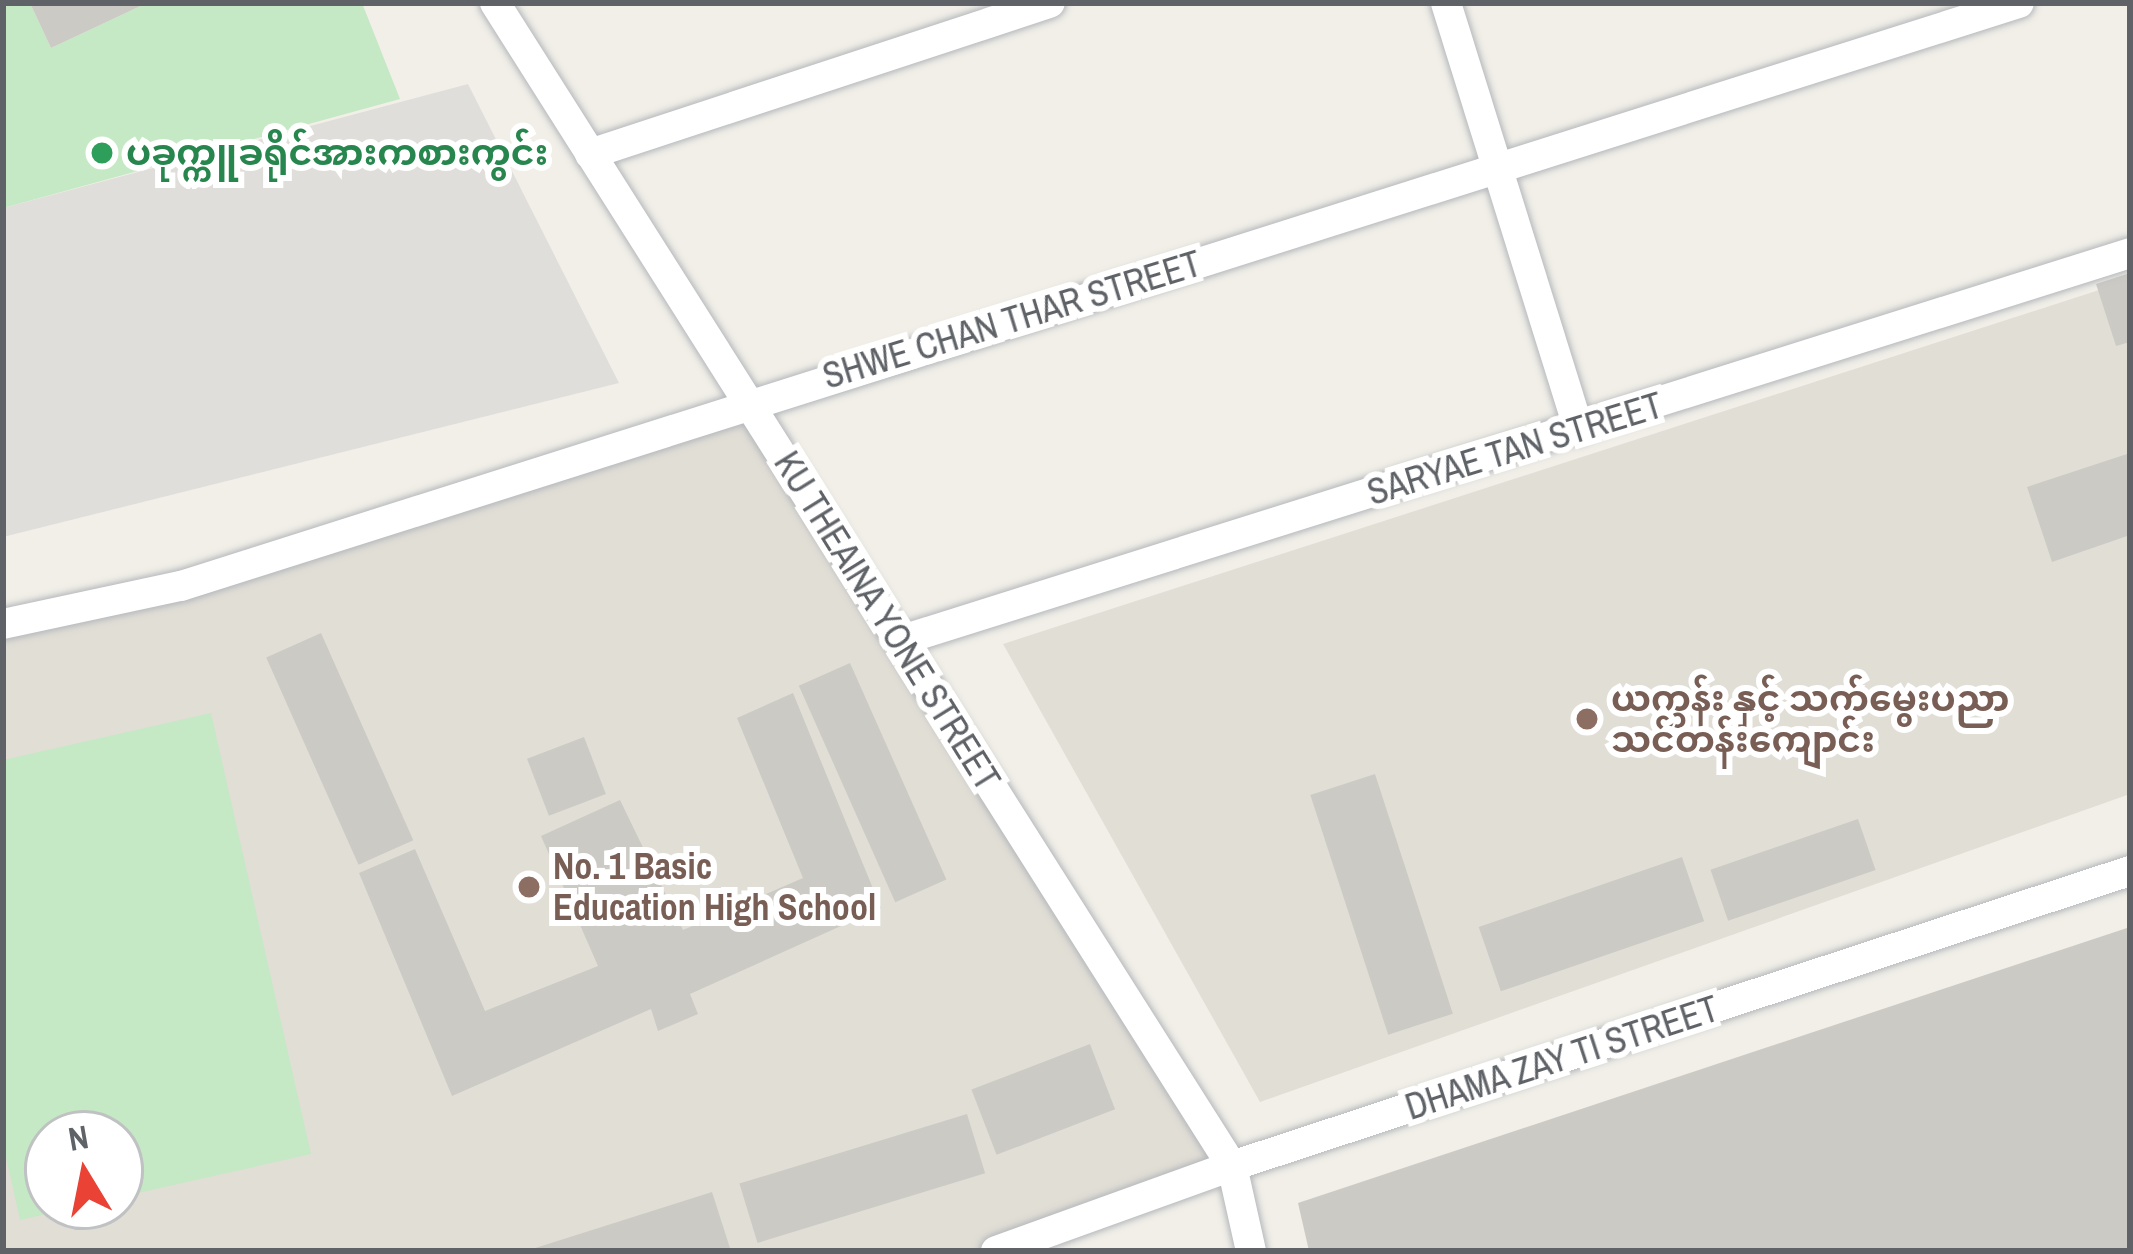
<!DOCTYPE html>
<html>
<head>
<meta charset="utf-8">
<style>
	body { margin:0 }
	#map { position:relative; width:2133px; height:1254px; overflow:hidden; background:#f1efe8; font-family:"Archivo Narrow","Noto Sans Myanmar",sans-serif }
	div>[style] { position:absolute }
	.industrial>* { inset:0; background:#e0deda }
	.education>* { inset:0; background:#e1ded6 }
	.green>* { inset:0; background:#c5e8c5 }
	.building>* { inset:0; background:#cccac5; transform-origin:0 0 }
	.roads { filter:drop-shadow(0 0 3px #b5b8bc) drop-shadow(0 0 3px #b5b8bc) }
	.street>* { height:30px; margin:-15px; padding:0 15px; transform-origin:15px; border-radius:15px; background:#fff }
	.dots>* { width:33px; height:33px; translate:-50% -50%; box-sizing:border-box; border:6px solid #fff; border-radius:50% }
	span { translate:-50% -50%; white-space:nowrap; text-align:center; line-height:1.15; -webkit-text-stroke:12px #fff; paint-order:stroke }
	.leisure-label { font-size:36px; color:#27864d; font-weight:700 }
	.left { translate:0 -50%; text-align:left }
	.street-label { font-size:36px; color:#5f6368 }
	.education-label { font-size:36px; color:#785e54; font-weight:700 }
	.frame { position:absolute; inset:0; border:6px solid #5f6368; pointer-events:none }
	.north { position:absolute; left:24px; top:1110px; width:120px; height:120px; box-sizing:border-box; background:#fff; border:3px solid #bfc1c3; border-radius:50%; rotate:350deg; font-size:33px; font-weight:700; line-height:48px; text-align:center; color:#5f6368 }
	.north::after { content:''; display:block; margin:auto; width:42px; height:54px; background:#ea4335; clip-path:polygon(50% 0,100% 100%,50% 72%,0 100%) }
</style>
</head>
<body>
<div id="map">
	<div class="industrial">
		<i style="clip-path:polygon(468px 84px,619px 383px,3px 537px,3px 208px)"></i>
	</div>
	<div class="education">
		<i style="clip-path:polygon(2130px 280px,2130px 794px,1260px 1102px,1003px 644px)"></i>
		<i style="clip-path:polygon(evenodd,748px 403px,1232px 1166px,996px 1251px,3px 1251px,3px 624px,748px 403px,48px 1134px,120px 1134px,120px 1206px,48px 1206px,48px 1134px)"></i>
	</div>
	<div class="green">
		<i style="clip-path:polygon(3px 3px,30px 3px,51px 48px,147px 3px,362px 3px,400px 99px,3px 208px)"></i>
		<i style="clip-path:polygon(211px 713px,311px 1154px,120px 1197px,120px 1134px,48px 1134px,48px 1206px,81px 1206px,20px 1220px,3px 1144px,3px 760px)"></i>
	</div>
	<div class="building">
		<i style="clip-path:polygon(30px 3px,147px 3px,51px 48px)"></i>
		<i style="clip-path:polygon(2130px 273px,2130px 342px,2116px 346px,2096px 284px)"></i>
		<i style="clip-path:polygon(2130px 453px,2130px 535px,2052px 562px,2027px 487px)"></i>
		<i style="left:321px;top:633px;width:227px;height:60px;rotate:66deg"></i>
		<i style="left:850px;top:663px;width:237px;height:56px;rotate:66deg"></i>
		<i style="clip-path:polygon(793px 693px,881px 908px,690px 994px,698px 1014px,658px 1031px,651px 1009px,452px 1096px,359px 873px,415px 849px,485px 1011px,598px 966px,541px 836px,620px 800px,683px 930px,803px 878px,737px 718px)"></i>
		<i style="left:584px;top:737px;width:61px;height:61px;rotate:69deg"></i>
		<i style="left:1375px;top:774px;width:252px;height:68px;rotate:72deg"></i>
		<i style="left:1858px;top:819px;width:54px;height:156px;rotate:71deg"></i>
		<i style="left:1682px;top:857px;width:68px;height:215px;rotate:71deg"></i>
		<i style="clip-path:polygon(2130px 927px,2130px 1251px,1309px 1251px,1298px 1203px)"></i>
		<i style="left:1090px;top:1044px;width:70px;height:127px;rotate:69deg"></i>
		<i style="left:967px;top:1114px;width:62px;height:238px;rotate:73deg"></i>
		<i style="clip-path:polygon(712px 1192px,730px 1248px,529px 1251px,529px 1250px)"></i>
	</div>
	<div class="roads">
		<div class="street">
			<i style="left:495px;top:3px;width:1377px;rotate:57.64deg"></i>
			<i style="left:1232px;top:1166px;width:87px;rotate:77.4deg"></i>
			<i style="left:1446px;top:3px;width:446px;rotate:72.7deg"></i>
			<i style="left:590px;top:154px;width:484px;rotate:-18.2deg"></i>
			<i style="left:3px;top:624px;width:182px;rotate:-12.1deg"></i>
			<i style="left:181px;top:586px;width:1928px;rotate:-17.6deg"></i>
			<i style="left:899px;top:641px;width:1291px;rotate:-17.49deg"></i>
			<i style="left:996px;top:1251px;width:251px;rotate:-19.8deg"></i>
			<i style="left:1232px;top:1166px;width:945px;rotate:-18.19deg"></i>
		</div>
	</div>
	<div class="dots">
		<i style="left:102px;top:153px;background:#2e9e5b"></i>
		<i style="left:1587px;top:719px;background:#8d6e63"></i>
		<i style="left:529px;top:887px;background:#8d6e63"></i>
	</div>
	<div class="leisure-label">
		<span class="left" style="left:126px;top:153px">ပခုက္ကူခရိုင်အားကစားကွင်း</span>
	</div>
	<div class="street-label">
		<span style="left:1012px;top:320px;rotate:-17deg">SHWE CHAN THAR STREET</span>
		<span style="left:1515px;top:449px;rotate:-17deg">SARYAE TAN STREET</span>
		<span style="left:887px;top:621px;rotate:58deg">KU THEAINA YONE STREET</span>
		<span style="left:1562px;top:1058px;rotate:-18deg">DHAMA ZAY TI STREET</span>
	</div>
	<div class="education-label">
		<span class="left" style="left:1611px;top:719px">ယက္ကန်း နှင့် သက်မွေးပညာ<br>သင်တန်းကျောင်း</span>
		<span class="left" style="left:553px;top:887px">No. 1 Basic<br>Education High School</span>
	</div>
	<div class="frame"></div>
	<div class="north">N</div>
</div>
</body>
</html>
